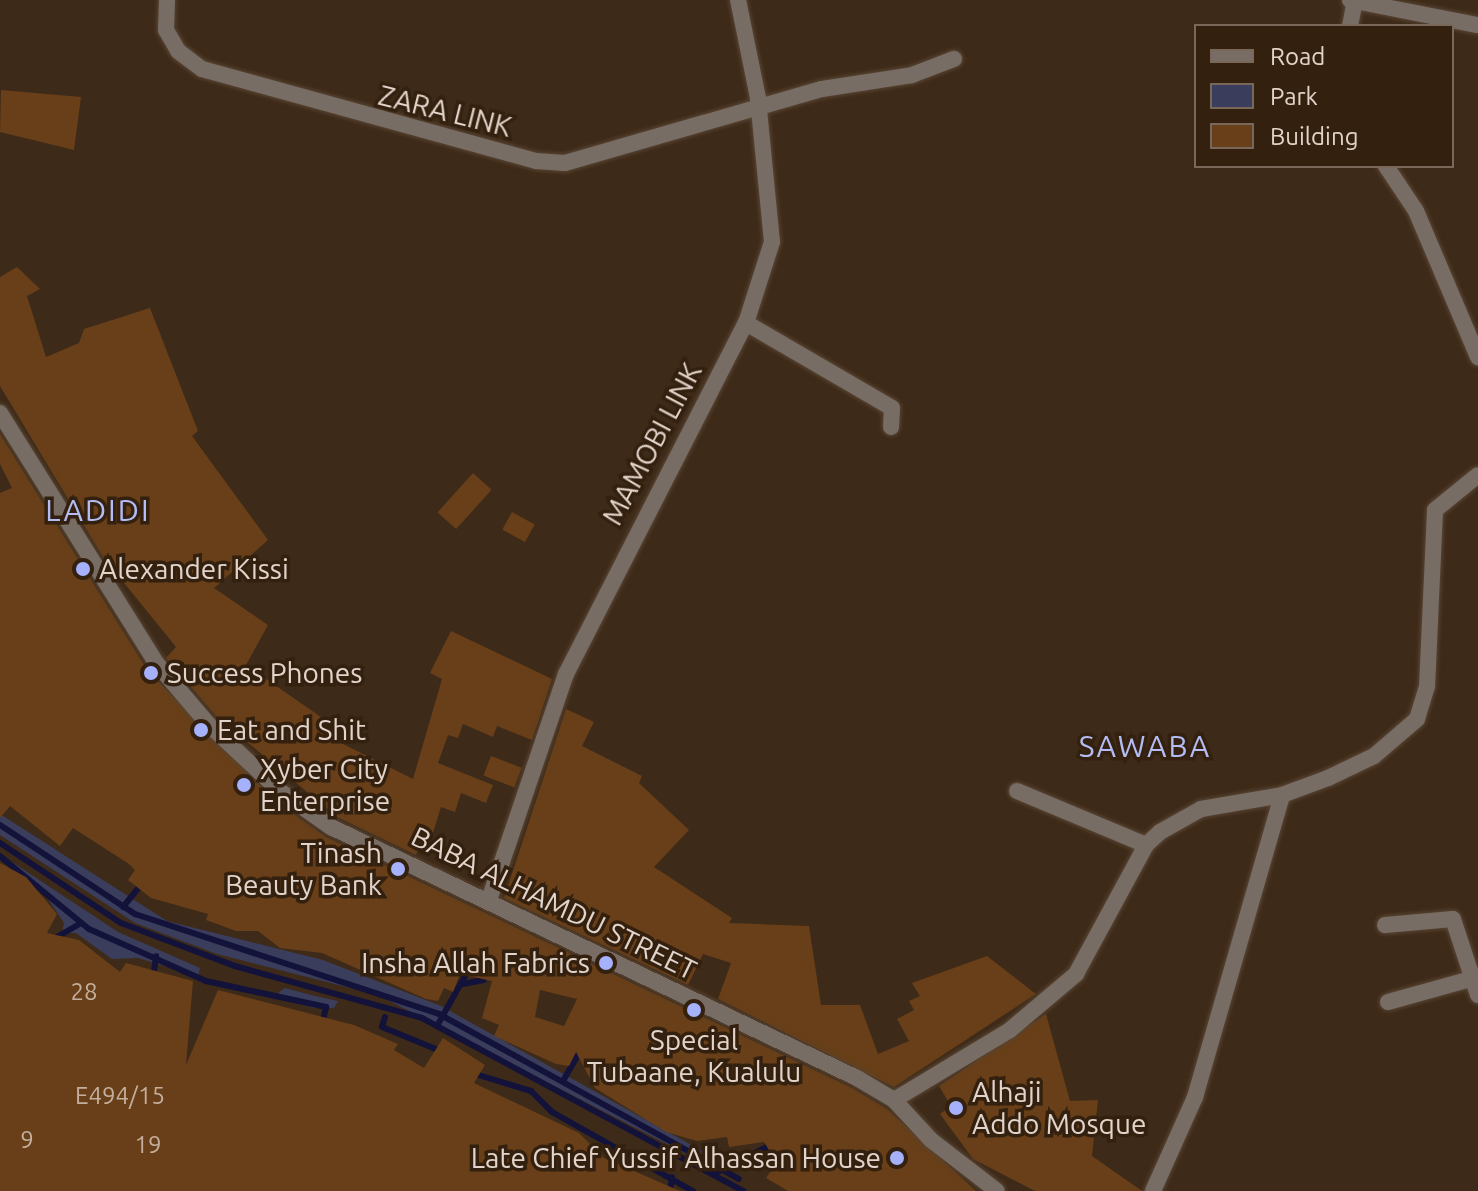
<!DOCTYPE html>
<html>
<head>
<meta charset="utf-8">
<style>
	body { margin:0 }
	#map { position:relative; width:1478px; height:1191px; overflow:hidden; background:#3e2a18; font-family:Ubuntu,sans-serif }
	div>[style] { position:absolute }
	.green>* { inset:0; background:#3a3e5c }
	.stream>* { height:6px; margin:-3px; padding:0 3px; transform-origin:3px; border-radius:3px; background:#12123b }
	.building>* { inset:0; background:#683f18; transform-origin:0 0 }
	.roads { filter:drop-shadow(0 0 2px #584534) drop-shadow(0 0 2px #584534) }
	.minor>* { height:16px; margin:-8px; padding:0 8px; transform-origin:8px; border-radius:8px; background:#786d64 }
	.tertiary>* { height:16px; margin:-8px; padding:0 8px; transform-origin:8px; border-radius:8px; background:#786d64 }
	.dots>* { width:22px; height:22px; translate:-50% -50%; box-sizing:border-box; border:4px solid #33200e; border-radius:50% }
	span { translate:-50% -50%; white-space:nowrap; text-align:center; line-height:1.15; -webkit-text-stroke:7px #33200e; paint-order:stroke }
	.number-label { font-size:24px; color:#c4af9e }
	.number-label span { -webkit-text-stroke-width:0 }
	.street-label { font-size:28px; color:#e2d4ca }
	.poi-label { font-size:28px; color:#e2d4ca }
	.left { translate:0 -50%; text-align:left }
	.right { translate:-100% -50%; text-align:right }
	.neighbourhood-label { font-size:30px; color:#b4bcf4; letter-spacing:2px }
	.legend { position:absolute; left:1194px; top:24px; width:260px; height:144px; box-sizing:border-box; background:#33200e; border:2px solid #796859; margin:0; padding:10px 14px; list-style:none; font-size:24px; color:#e2d4ca }
	.legend li { display:flex; align-items:center; gap:16px; height:40px }
	.legend b { width:40px; border:2px solid #796859 }
</style>
</head>
<body>
<div id="map">
	<div class="green">
		<i style="clip-path:polygon(0 814px,167px 921px,323px 960px,441px 1006px,724px 1163px,715px 1169px,378px 995px,217px 954px,135px 923px,0 835px)"></i>
		<i style="clip-path:polygon(0 854px,118px 932px,200px 968px,198px 976px,138px 958px,112px 959px,76px 933px,62px 933px,64px 923px,40px 887px)"></i>
		<i style="clip-path:polygon(285px 988px,311px 995px,338px 1001px,334px 1008px,314px 1008px,283px 1000px,278px 993px)"></i>
	</div>
	<div class="stream">
		<i style="left:0;top:825px;width:162px;rotate:33.4deg"></i>
		<i style="left:135px;top:914px;width:320px;rotate:18.2deg"></i>
		<i style="left:439px;top:1014px;width:342px;rotate:28.8deg"></i>
		<i style="left:0;top:843px;width:145px;rotate:33.5deg"></i>
		<i style="left:121px;top:923px;width:122px;rotate:20.7deg"></i>
		<i style="left:235px;top:966px;width:194px;rotate:15.5deg"></i>
		<i style="left:422px;top:1018px;width:365px;rotate:28.3deg"></i>
		<i style="left:0;top:856px;width:115px;rotate:39.4deg"></i>
		<i style="left:89px;top:929px;width:128px;rotate:24deg"></i>
		<i style="left:206px;top:981px;width:123px;rotate:12.2deg"></i>
		<i style="left:326px;top:1007px;width:18px;rotate:103deg"></i>
		<i style="left:123px;top:907px;width:32px;rotate:-51deg"></i>
		<i style="left:50px;top:941px;width:36px;rotate:-30deg"></i>
		<i style="left:153px;top:978px;width:22px;rotate:-82deg"></i>
		<i style="left:463px;top:984px;width:21px;rotate:-11deg"></i>
		<i style="left:385px;top:1017px;width:10px;rotate:107deg"></i>
		<i style="left:382px;top:1027px;width:66px;rotate:22.3deg"></i>
		<i style="left:437px;top:1026px;width:65px;rotate:-60.7deg"></i>
		<i style="left:472px;top:1073px;width:62px;rotate:17deg"></i>
		<i style="left:531px;top:1091px;width:30px;rotate:45deg"></i>
		<i style="left:552px;top:1112px;width:162px;rotate:29.3deg"></i>
		<i style="left:563px;top:1081px;width:36px;rotate:-60deg"></i>
		<i style="left:713px;top:1174px;width:65px;rotate:-26.6deg"></i>
		<i style="left:670px;top:1191px;width:14px;rotate:-82deg"></i>
	</div>
	<div class="building">
		<i style="clip-path:polygon(1px 90px,81px 97px,74px 150px,0 132px)"></i>
		<i style="clip-path:polygon(17px 267px,40px 289px,27px 296px,46px 357px,79px 343px,84px 329px,150px 308px,198px 431px,192px 436px,268px 540px,214px 588px,268px 625px,246px 665px,338px 729px,331px 738px,413px 779px,442px 679px,430px 673px,451px 631px,552px 679px,532px 740px,497px 726px,493px 737px,463px 724px,458px 738px,448px 735px,438px 763px,493px 785px,486px 803px,461px 793px,455px 812px,441px 807px,428px 849px,419px 847px,416px 855px,337px 817px,216px 716px,166px 658px,176px 647px,103px 557px,0 386px,0 277px)"></i>
		<i style="clip-path:polygon(evenodd,0 434px,148px 671px,275px 801px,326px 837px,852px 1088px,887px 1109px,976px 1191px,788px 1191px,766px 1178px,777px 1163px,764px 1142px,729px 1147px,727px 1137px,697px 1141px,666px 1132px,595px 1088px,576px 1052px,569px 1066px,556px 1064px,494px 1036px,499px 1025px,482px 1018px,492px 981px,460px 974px,453px 992px,444px 988px,438px 1001px,426px 999px,322px 953px,280px 948px,258px 931px,236px 931px,206px 920px,208px 914px,151px 898px,128px 880px,135px 870px,129px 864px,73px 828px,60px 846px,10px 806px,0 818px,0 493px,12px 488px,0 464px,0 434px,540px 990px,577px 999px,564px 1026px,535px 1017px,540px 990px)"></i>
		<i style="left:473px;top:473px;width:25px;height:53px;rotate:42deg"></i>
		<i style="left:512px;top:512px;width:26px;height:20px;rotate:29deg"></i>
		<i style="clip-path:polygon(566px 709px,594px 722px,582px 746px,642px 776px,639px 783px,689px 830px,654px 867px,732px 918px,729px 923px,809px 926px,821px 1005px,860px 1005px,878px 1054px,909px 1041px,897px 1019px,914px 1010px,909px 1001px,920px 996px,912px 983px,987px 956px,1036px 994px,894px 1087px,718px 999px,731px 963px,703px 954px,688px 985px,504px 898px)"></i>
		<i style="left:491px;top:756px;width:33px;height:21px;rotate:21deg"></i>
		<i style="clip-path:polygon(0 863px,26px 877px,57px 914px,47px 933px,79px 940px,120px 972px,126px 963px,193px 981px,186px 1065px,218px 990px,354px 1025px,398px 1044px,394px 1050px,424px 1068px,443px 1038px,485px 1065px,474px 1083px,579px 1133px,604px 1158px,680px 1191px,0 1191px)"></i>
		<i style="clip-path:polygon(1046px 1014px,1070px 1101px,1098px 1100px,1092px 1156px,1142px 1191px,1035px 1191px,973px 1159px,940px 1114px,951px 1106px,939px 1086px)"></i>
	</div>
	<div class="roads">
		<div class="minor">
			<i style="left:167px;top:0;width:30px;rotate:92deg"></i>
			<i style="left:166px;top:30px;width:24px;rotate:60deg"></i>
			<i style="left:178px;top:51px;width:30px;rotate:37deg"></i>
			<i style="left:202px;top:69px;width:346px;rotate:15.4deg"></i>
			<i style="left:536px;top:161px;width:29px;rotate:4deg"></i>
			<i style="left:565px;top:163px;width:267px;rotate:-16.1deg"></i>
			<i style="left:822px;top:89px;width:91px;rotate:-8.8deg"></i>
			<i style="left:912px;top:75px;width:45px;rotate:-20.9deg"></i>
			<i style="left:1350px;top:26px;width:25px;rotate:-79deg"></i>
			<i style="left:1386px;top:166px;width:54px;rotate:56.3deg"></i>
			<i style="left:1416px;top:211px;width:159px;rotate:67deg"></i>
			<i style="left:746px;top:323px;width:169px;rotate:30.2deg"></i>
			<i style="left:892px;top:408px;width:19px;rotate:93deg"></i>
			<i style="left:0;top:413px;width:296px;rotate:58deg"></i>
			<i style="left:157px;top:664px;width:79px;rotate:49.6deg"></i>
			<i style="left:208px;top:724px;width:100px;rotate:43deg"></i>
			<i style="left:281px;top:792px;width:61px;rotate:35deg"></i>
			<i style="left:331px;top:827px;width:583px;rotate:25.51deg"></i>
			<i style="left:857px;top:1078px;width:43px;rotate:30.7deg"></i>
			<i style="left:894px;top:1100px;width:54px;rotate:47.2deg"></i>
			<i style="left:931px;top:1140px;width:83px;rotate:37.7deg"></i>
			<i style="left:1017px;top:791px;width:140px;rotate:22.7deg"></i>
			<i style="left:490px;top:897px;width:236px;rotate:-71.2deg"></i>
			<i style="left:566px;top:674px;width:394px;rotate:-62.9deg"></i>
			<i style="left:746px;top:323px;width:85px;rotate:-72.2deg"></i>
			<i style="left:772px;top:242px;width:145px;rotate:-95.6deg"></i>
			<i style="left:758px;top:98px;width:100px;rotate:-101.5deg"></i>
			<i style="left:1385px;top:925px;width:68px;rotate:-5deg"></i>
			<i style="left:1453px;top:919px;width:80px;rotate:71.8deg"></i>
			<i style="left:1388px;top:1002px;width:93px;rotate:-15.5deg"></i>
			<i style="left:894px;top:1100px;width:135px;rotate:-31.1deg"></i>
			<i style="left:1010px;top:1030px;width:87px;rotate:-40.3deg"></i>
			<i style="left:1076px;top:974px;width:147px;rotate:-61.5deg"></i>
			<i style="left:1146px;top:845px;width:19px;rotate:-43deg"></i>
			<i style="left:1160px;top:832px;width:47px;rotate:-29.3deg"></i>
			<i style="left:1201px;top:809px;width:82px;rotate:-9.8deg"></i>
			<i style="left:1282px;top:795px;width:49px;rotate:-20.3deg"></i>
			<i style="left:1328px;top:778px;width:51px;rotate:-25.6deg"></i>
			<i style="left:1374px;top:756px;width:57px;rotate:-40.7deg"></i>
			<i style="left:1417px;top:719px;width:34px;rotate:-73deg"></i>
			<i style="left:1427px;top:687px;width:177px;rotate:-87.4deg"></i>
			<i style="left:1435px;top:510px;width:55px;rotate:-39.1deg"></i>
			<i style="left:1153px;top:1191px;width:103px;rotate:-65.9deg"></i>
			<i style="left:1195px;top:1097px;width:314px;rotate:-73.9deg"></i>
		</div>
		<div class="tertiary">
			<i style="left:1350px;top:0;width:130px;rotate:11.1deg"></i>
		</div>
	</div>
	<div class="dots">
		<i style="left:83px;top:569px;background:#a6b1fc"></i>
		<i style="left:151px;top:673px;background:#a6b1fc"></i>
		<i style="left:201px;top:730px;background:#a6b1fc"></i>
		<i style="left:244px;top:785px;background:#a6b1fc"></i>
		<i style="left:398px;top:869px;background:#a6b1fc"></i>
		<i style="left:606px;top:963px;background:#a6b1fc"></i>
		<i style="left:694px;top:1010px;background:#a6b1fc"></i>
		<i style="left:956px;top:1108px;background:#a6b1fc"></i>
		<i style="left:897px;top:1158px;background:#a6b1fc"></i>
	</div>
	<div class="number-label">
		<span style="left:84px;top:992px">28</span>
		<span style="left:120px;top:1096px">E494/15</span>
		<span style="left:27px;top:1140px">9</span>
		<span style="left:148px;top:1145px">19</span>
	</div>
	<div class="street-label">
		<span style="left:445px;top:111px;rotate:14deg">ZARA LINK</span>
		<span style="left:652px;top:444px;rotate:-62deg">MAMOBI LINK</span>
		<span style="left:554px;top:903px;rotate:26deg">BABA ALHAMDU STREET</span>
	</div>
	<div class="poi-label">
		<span class="left" style="left:99px;top:569px">Alexander Kissi</span>
		<span class="left" style="left:167px;top:673px">Success Phones</span>
		<span class="left" style="left:217px;top:730px">Eat and Shit</span>
		<span class="left" style="left:260px;top:785px">Xyber City<br>Enterprise</span>
		<span class="right" style="left:382px;top:869px">Tinash<br>Beauty Bank</span>
		<span class="right" style="left:590px;top:963px">Insha Allah Fabrics</span>
		<span style="left:694px;top:1056px">Special<br>Tubaane, Kualulu</span>
		<span class="left" style="left:972px;top:1108px">Alhaji<br>Addo Mosque</span>
		<span class="right" style="left:881px;top:1158px">Late Chief Yussif Alhassan House</span>
	</div>
	<div class="neighbourhood-label">
		<span style="left:98px;top:510px">LADIDI</span>
		<span style="left:1145px;top:746px">SAWABA</span>
	</div>
	<ul class="legend">
	<li><b style="height:10px;background:#786d64"></b>Road</li>
	<li><b style="height:22px;background:#3a3e5c"></b>Park</li>
	<li><b style="height:22px;background:#683f18"></b>Building</li>
	</ul>
</div>
</body>
</html>
